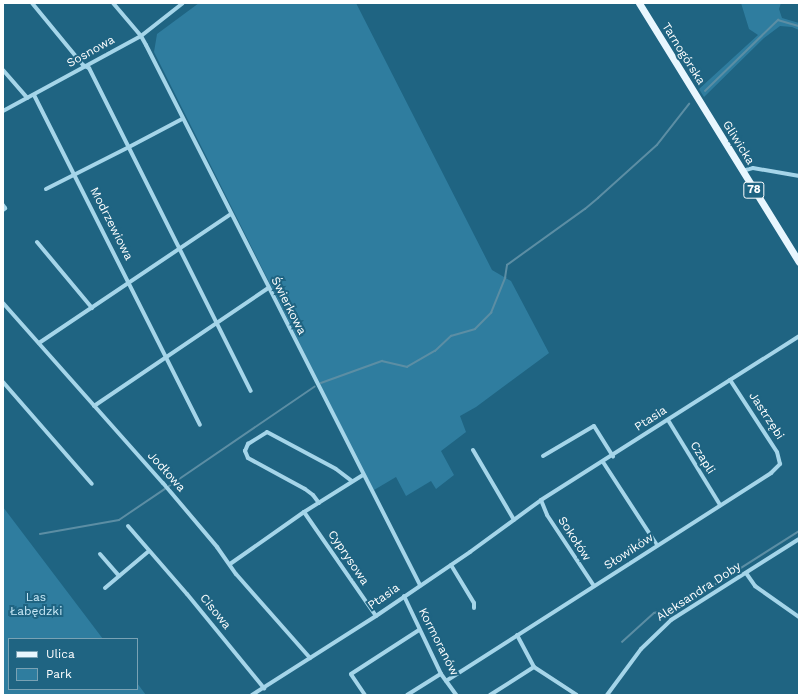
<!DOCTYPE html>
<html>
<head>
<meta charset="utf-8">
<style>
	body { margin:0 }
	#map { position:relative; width:802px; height:698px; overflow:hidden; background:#1f6482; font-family:"Work Sans",sans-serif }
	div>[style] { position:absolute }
	.green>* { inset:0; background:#2f7d9f }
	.stream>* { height:1.5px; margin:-0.75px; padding:0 0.75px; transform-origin:0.75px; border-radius:0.75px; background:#5c8ea4 }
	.street>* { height:4px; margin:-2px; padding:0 2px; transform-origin:2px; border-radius:2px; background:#a5d5e9 }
	.primary>* { height:7px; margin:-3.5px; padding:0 3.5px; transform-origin:3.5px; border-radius:3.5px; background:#e8f6fe }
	span { translate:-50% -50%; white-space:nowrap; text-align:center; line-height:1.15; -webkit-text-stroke:4px #1f6482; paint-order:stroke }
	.shield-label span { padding:1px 3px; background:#1f6482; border:1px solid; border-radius:3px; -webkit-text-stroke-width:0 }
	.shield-label { font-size:11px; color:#fff; font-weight:700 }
	.street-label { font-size:12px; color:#fff }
	.park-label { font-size:12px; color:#c9e9f7 }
	.frame { position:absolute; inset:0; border:4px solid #fff; pointer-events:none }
	.legend { position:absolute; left:8px; top:638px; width:130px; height:52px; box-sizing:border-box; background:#1f6482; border:1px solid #79a2b4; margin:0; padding:5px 7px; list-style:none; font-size:12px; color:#fff }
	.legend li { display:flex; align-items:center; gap:8px; height:20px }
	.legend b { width:20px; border:1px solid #79a2b4 }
</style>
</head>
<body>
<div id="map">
	<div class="green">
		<i style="clip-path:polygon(199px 3px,356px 3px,492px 270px,511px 281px,549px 353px,476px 407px,460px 416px,466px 432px,441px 451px,454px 475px,436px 489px,431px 481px,406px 496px,396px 477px,374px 490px,372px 488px,154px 52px,157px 34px)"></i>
		<i style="clip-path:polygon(741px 3px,781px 3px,779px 9px,782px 18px,799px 23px,799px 30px,792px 27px,780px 26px,764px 38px,704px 97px,699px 89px,758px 35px,749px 29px)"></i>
		<i style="clip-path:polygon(3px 507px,103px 639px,9px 639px,9px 689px,137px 689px,137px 683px,146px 695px,3px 695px)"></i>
	</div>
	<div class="stream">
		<i style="left:705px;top:91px;width:102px;rotate:-44.2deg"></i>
		<i style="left:778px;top:20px;width:22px;rotate:16deg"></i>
		<i style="left:321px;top:383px;width:65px;rotate:-19.8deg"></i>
		<i style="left:382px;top:361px;width:26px;rotate:13deg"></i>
		<i style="left:407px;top:367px;width:32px;rotate:-30deg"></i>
		<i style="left:435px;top:351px;width:22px;rotate:-43deg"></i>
		<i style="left:451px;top:336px;width:25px;rotate:-16deg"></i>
		<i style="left:475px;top:329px;width:23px;rotate:-45deg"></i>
		<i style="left:491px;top:313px;width:38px;rotate:-68deg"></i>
		<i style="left:505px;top:278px;width:13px;rotate:-81deg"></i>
		<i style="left:507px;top:265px;width:96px;rotate:-35.7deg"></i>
		<i style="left:585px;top:209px;width:17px;rotate:-40deg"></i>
		<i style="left:598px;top:198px;width:79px;rotate:-41.9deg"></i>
		<i style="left:657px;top:145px;width:52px;rotate:-52deg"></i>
		<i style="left:169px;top:486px;width:176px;rotate:-34.3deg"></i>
		<i style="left:40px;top:534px;width:80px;rotate:-10deg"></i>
		<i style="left:119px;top:520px;width:55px;rotate:-34deg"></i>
		<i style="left:622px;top:642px;width:43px;rotate:-42.2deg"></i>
		<i style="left:654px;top:613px;width:30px;rotate:-15deg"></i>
		<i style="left:683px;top:605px;width:138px;rotate:-32.5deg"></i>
	</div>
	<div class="street">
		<i style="left:32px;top:3px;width:80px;rotate:50.6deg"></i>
		<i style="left:83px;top:65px;width:7px;rotate:27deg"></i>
		<i style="left:89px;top:68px;width:361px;rotate:63.4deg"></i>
		<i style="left:113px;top:3px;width:43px;rotate:49.7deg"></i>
		<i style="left:141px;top:36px;width:10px;rotate:61deg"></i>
		<i style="left:146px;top:45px;width:606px;rotate:63.1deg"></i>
		<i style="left:3px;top:70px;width:37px;rotate:49deg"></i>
		<i style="left:34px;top:95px;width:369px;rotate:63.3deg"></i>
		<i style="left:3px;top:111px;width:157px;rotate:-28.5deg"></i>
		<i style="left:141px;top:36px;width:53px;rotate:-38.2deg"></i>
		<i style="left:742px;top:171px;width:11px;rotate:-15deg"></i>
		<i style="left:753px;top:168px;width:47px;rotate:9.9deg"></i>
		<i style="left:46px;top:189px;width:93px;rotate:-26.8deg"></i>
		<i style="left:129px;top:147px;width:60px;rotate:-27.8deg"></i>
		<i style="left:3px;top:205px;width:4px;rotate:56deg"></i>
		<i style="left:5px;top:208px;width:3px;rotate:135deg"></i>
		<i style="left:37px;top:242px;width:86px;rotate:50.2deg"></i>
		<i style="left:3px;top:303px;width:241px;rotate:48.4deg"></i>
		<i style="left:163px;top:483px;width:84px;rotate:49.8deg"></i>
		<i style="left:217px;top:547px;width:33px;rotate:55deg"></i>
		<i style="left:236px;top:574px;width:112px;rotate:48.6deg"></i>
		<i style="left:39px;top:343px;width:231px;rotate:-33.9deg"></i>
		<i style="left:3px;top:382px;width:135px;rotate:48.9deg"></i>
		<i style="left:94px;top:406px;width:210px;rotate:-34.1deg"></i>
		<i style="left:668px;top:420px;width:100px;rotate:58.5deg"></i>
		<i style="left:473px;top:450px;width:81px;rotate:59.6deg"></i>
		<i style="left:543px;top:456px;width:59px;rotate:-30.5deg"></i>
		<i style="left:594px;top:426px;width:36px;rotate:58deg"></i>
		<i style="left:603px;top:462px;width:99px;rotate:57deg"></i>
		<i style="left:541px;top:500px;width:16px;rotate:68deg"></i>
		<i style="left:547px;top:515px;width:85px;rotate:56.5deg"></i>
		<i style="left:319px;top:503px;width:10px;rotate:-127deg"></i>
		<i style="left:313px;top:495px;width:10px;rotate:-143deg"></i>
		<i style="left:305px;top:489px;width:65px;rotate:-151.5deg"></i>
		<i style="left:248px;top:458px;width:8px;rotate:-113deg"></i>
		<i style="left:245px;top:451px;width:8px;rotate:-67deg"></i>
		<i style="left:248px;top:444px;width:22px;rotate:-32deg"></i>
		<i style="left:267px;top:432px;width:78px;rotate:28.2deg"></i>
		<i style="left:336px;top:469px;width:20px;rotate:37deg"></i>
		<i style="left:304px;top:512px;width:126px;rotate:55.3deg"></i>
		<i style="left:128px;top:526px;width:90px;rotate:49.1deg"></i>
		<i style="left:187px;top:594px;width:122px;rotate:50.7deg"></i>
		<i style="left:100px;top:554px;width:29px;rotate:49deg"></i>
		<i style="left:230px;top:564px;width:90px;rotate:-35.1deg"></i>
		<i style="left:304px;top:512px;width:70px;rotate:-32.1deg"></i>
		<i style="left:451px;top:565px;width:44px;rotate:58.8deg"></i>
		<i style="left:474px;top:603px;width:5px;rotate:90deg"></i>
		<i style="left:746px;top:573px;width:16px;rotate:55deg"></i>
		<i style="left:755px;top:586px;width:54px;rotate:35.2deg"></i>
		<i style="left:105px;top:588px;width:57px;rotate:-40.1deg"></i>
		<i style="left:404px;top:596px;width:86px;rotate:64.6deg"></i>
		<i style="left:441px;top:674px;width:26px;rotate:54deg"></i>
		<i style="left:517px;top:635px;width:36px;rotate:62deg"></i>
		<i style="left:534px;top:667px;width:51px;rotate:33.1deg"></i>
		<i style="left:446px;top:681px;width:386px;rotate:-32.6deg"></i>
		<i style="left:771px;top:473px;width:13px;rotate:-45deg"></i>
		<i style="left:780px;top:464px;width:12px;rotate:-104deg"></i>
		<i style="left:777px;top:452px;width:86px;rotate:-123.1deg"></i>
		<i style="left:252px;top:695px;width:147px;rotate:-32.5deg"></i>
		<i style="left:376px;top:616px;width:114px;rotate:-34.2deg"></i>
		<i style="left:470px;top:552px;width:88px;rotate:-36.2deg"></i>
		<i style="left:541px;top:500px;width:306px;rotate:-32.4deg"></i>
		<i style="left:365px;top:695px;width:25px;rotate:-124deg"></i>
		<i style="left:351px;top:674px;width:81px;rotate:-32.9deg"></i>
		<i style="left:407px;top:695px;width:40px;rotate:-32deg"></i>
		<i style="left:490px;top:695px;width:52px;rotate:-32.5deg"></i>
		<i style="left:607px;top:695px;width:57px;rotate:-53.5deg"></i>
		<i style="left:641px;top:649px;width:42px;rotate:-44deg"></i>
		<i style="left:671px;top:620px;width:151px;rotate:-32.3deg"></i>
	</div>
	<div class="primary">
		<i style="left:639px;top:3px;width:304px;rotate:58.3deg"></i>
	</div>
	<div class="shield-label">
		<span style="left:754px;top:190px">78</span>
	</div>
	<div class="street-label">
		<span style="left:91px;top:52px;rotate:-29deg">Sosnowa</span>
		<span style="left:683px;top:54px;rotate:58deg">Tarnogórska</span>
		<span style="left:738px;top:143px;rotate:58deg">Gliwicka</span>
		<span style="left:111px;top:224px;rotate:63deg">Modrzewiowa</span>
		<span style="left:288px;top:306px;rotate:63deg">Świerkowa</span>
		<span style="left:766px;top:416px;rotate:57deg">Jastrzębi</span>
		<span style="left:651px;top:419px;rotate:-33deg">Ptasia</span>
		<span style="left:702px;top:458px;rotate:58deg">Czapli</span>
		<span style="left:166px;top:472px;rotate:48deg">Jodłowa</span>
		<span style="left:574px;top:539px;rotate:57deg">Sokołów</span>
		<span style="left:629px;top:552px;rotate:-33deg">Słowików</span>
		<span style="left:348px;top:558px;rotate:56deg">Cyprysowa</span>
		<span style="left:699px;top:592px;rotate:-33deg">Aleksandra Doby</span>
		<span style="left:384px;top:597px;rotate:-35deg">Ptasia</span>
		<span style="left:215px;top:612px;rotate:51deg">Cisowa</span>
		<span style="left:438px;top:642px;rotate:63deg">Kormoranów</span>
	</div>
	<div class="park-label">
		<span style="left:36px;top:605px">Las<br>Łabędzki</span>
	</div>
	<div class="frame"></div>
	<ul class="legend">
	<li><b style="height:5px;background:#e8f6fe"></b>Ulica</li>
	<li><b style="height:11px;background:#2f7d9f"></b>Park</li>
	</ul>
</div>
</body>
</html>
